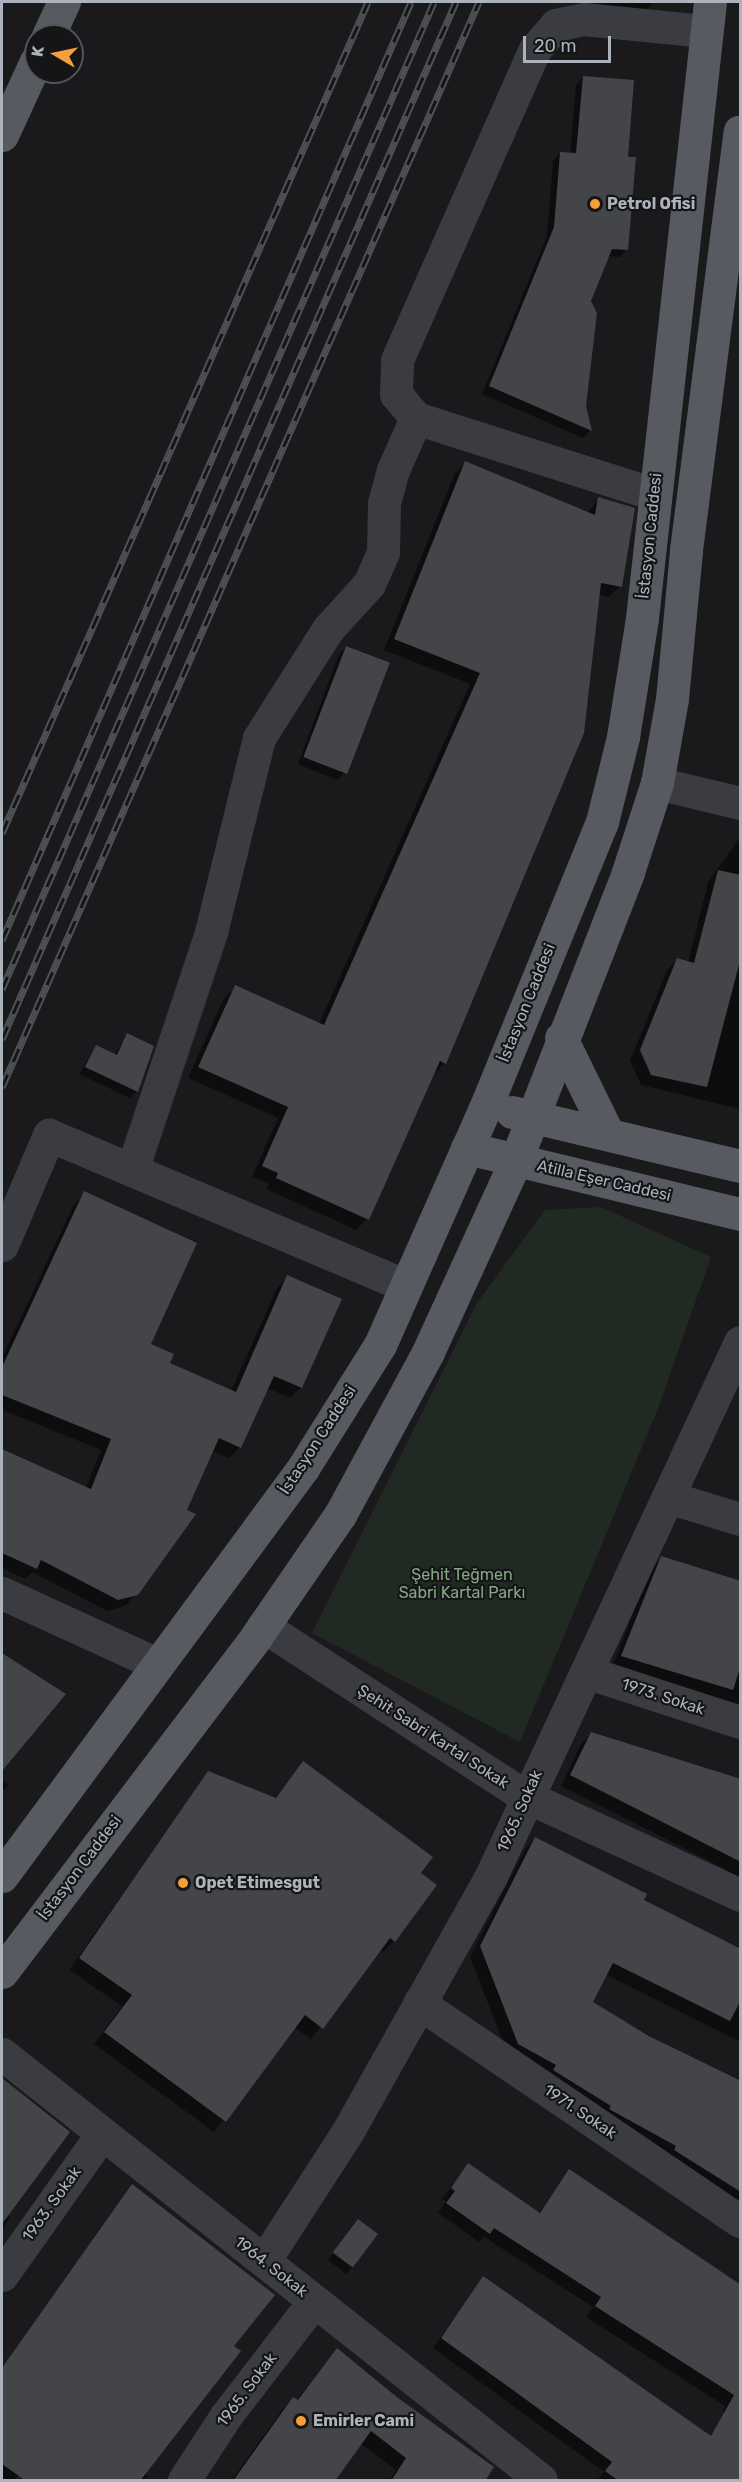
<!DOCTYPE html>
<html>
<head>
<meta charset="utf-8">
<style>
	body { margin:0 }
	#map { position:relative; width:742px; height:2482px; overflow:hidden; background:#1a1a1c; font-family:Rubik,sans-serif }
	div>[style] { position:absolute }
	.green>* { inset:0; background:#212a22 }
	.shadow>* { inset:0; background:#0007 }
	.building>* { inset:0; background:#444549; transform-origin:0 0 }
	.minor>* { height:33px; margin:-16.5px; padding:0 16.5px; transform-origin:16.5px; border-radius:16.5px; background:#3b3c41 }
	.major>* { height:33px; margin:-16.5px; padding:0 16.5px; transform-origin:16.5px; border-radius:16.5px; background:#575a60 }
	.rail>* { height:7px; margin-top:-3.5px; transform-origin:0; background:repeating-linear-gradient(90deg,#151517 0 14px,#4e5156 0 28px); box-sizing:border-box; border-block:2px solid #4e5156 }
	.dots>* { width:16px; height:16px; translate:-50% -50%; box-sizing:border-box; border:3px solid #151517; border-radius:50% }
	span { translate:-50% -50%; white-space:nowrap; text-align:center; line-height:1.15; -webkit-text-stroke:4.5px #151517; paint-order:stroke }
	.poi-label { font-size:16px; color:#acb3bc; font-weight:700 }
	.left { translate:0 -50%; text-align:left }
	.street-label { font-size:16px; color:#acb3bc }
	.park-label { font-size:16px; color:#85a783 }
	.frame { position:absolute; inset:0; border:3px solid #acb3bc; pointer-events:none }
	.north { position:absolute; left:24px; top:24px; width:60px; height:60px; box-sizing:border-box; background:#151517; border:2px solid #515459; border-radius:50%; rotate:279deg; font-size:16px; font-weight:700; line-height:24px; text-align:center; color:#acb3bc }
	.north::after { content:''; display:block; margin:auto; width:21px; height:27px; background:#f49f3a; clip-path:polygon(50% 0,100% 100%,50% 72%,0 100%) }
	.scale { position:absolute; left:523px; top:36px; width:88px; height:27px; box-sizing:border-box; border:3px solid #acb3bc; border-top:0; padding-left:8px; font-size:18px; line-height:21px; white-space:nowrap; color:#acb3bc; -webkit-text-stroke:4px #151517; paint-order:stroke }
</style>
</head>
<body>
<div id="map">
	<div class="green">
		<i style="clip-path:polygon(601px 1207px,711px 1257px,659px 1406px,520px 1742px,312px 1633px,477px 1303px,545px 1210px)"></i>
	</div>
	<div class="shadow">
		<i style="clip-path:polygon(573px 2px,653px 2px,639px 18px)"></i>
		<i style="clip-path:polygon(583px 77px,627px 249px,620px 257px,608px 256px,589px 301px,585px 407px,590px 431px,583px 438px,482px 394px,547px 236px,553px 161px,560px 153px,570px 154px,576px 85px)"></i>
		<i style="clip-path:polygon(466px 462px,587px 513px,599px 499px,620px 586px,609px 597px,598px 595px,445px 1063px,434px 1074px,367px 1219px,356px 1230px,266px 1189px,269px 1184px,252px 1177px,278px 1118px,188px 1078px,224px 998px,235px 987px,319px 1024px,470px 684px,384px 650px,455px 473px)"></i>
		<i style="clip-path:polygon(346px 647px,344px 773px,337px 780px,298px 764px,339px 654px)"></i>
		<i style="clip-path:polygon(738px 840px,740px 841px,740px 1109px,641px 1085px,630px 1061px,667px 970px,677px 960px,688px 963px,708px 882px)"></i>
		<i style="clip-path:polygon(128px 1035px,152px 1046px,137px 1091px,130px 1098px,79px 1074px,96px 1047px,114px 1055px)"></i>
		<i style="clip-path:polygon(85px 1193px,149px 1345px,168px 1363px,231px 1391px,277px 1288px,288px 1277px,301px 1387px,290px 1398px,267px 1388px,240px 1447px,229px 1458px,212px 1451px,185px 1510px,136px 1594px,125px 1606px,107px 1611px,32px 1572px,25px 1579px,2px 1568px,2px 1451px,86px 1488px,101px 1450px,2px 1410px,2px 1358px,74px 1204px)"></i>
		<i style="clip-path:polygon(661px 1558px,740px 1581px,740px 1704px,612px 1667px,651px 1568px)"></i>
		<i style="clip-path:polygon(2px 1655px,64px 1694px,2px 1768px)"></i>
		<i style="clip-path:polygon(591px 1734px,740px 1781px,740px 1884px,723px 1876px,725px 1869px,561px 1786px,581px 1744px)"></i>
		<i style="clip-path:polygon(303px 1763px,394px 1941px,383px 1952px,379px 1949px,311px 2039px,294px 2027px,214px 2132px,94px 2044px,122px 2006px,69px 1970px,209px 1772px,274px 1799px)"></i>
		<i style="clip-path:polygon(2px 1781px,9px 1784px,2px 1792px)"></i>
		<i style="clip-path:polygon(535px 1838px,642px 1901px,740px 1951px,740px 2042px,605px 1974px,591px 2003px,740px 2085px,740px 2212px,508px 2055px,470px 1957px,525px 1849px)"></i>
		<i style="clip-path:polygon(7px 2084px,7px 2215px,10px 2217px,2px 2230px,2px 2089px)"></i>
		<i style="clip-path:polygon(468px 2165px,538px 2214px,569px 2171px,740px 2286px,740px 2421px,723px 2411px,725px 2406px,586px 2317px,593px 2307px,484px 2237px,479px 2242px,438px 2213px,446px 2201px,442px 2199px)"></i>
		<i style="clip-path:polygon(132px 2186px,232px 2346px,144px 2474px,148px 2476px,145px 2480px,27px 2480px,35px 2449px,15px 2480px,2px 2480px,2px 2369px)"></i>
		<i style="clip-path:polygon(359px 2221px,353px 2267px,346px 2274px,328px 2260px)"></i>
		<i style="clip-path:polygon(483px 2278px,644px 2480px,597px 2480px,604px 2472px,433px 2348px)"></i>
		<i style="clip-path:polygon(337px 2350px,484px 2480px,390px 2480px,396px 2470px,360px 2443px,334px 2480px,232px 2480px,282px 2410px,293px 2399px,296px 2401px)"></i>
	</div>
	<div class="building">
		<i style="clip-path:polygon(583px 76px,634px 80px,628px 157px,636px 157px,628px 250px,612px 249px,591px 301px,597px 313px,586px 406px,592px 431px,489px 386px,554px 227px,560px 152px,576px 153px)"></i>
		<i style="clip-path:polygon(465px 461px,595px 515px,598px 497px,635px 508px,622px 587px,601px 583px,584px 733px,446px 1064px,440px 1061px,369px 1220px,276px 1178px,278px 1173px,262px 1166px,288px 1107px,198px 1067px,235px 985px,324px 1025px,480px 673px,394px 639px)"></i>
		<i style="left:346px;top:646px;width:47px;height:119px;rotate:21deg"></i>
		<i style="clip-path:polygon(718px 870px,741px 875px,741px 957px,707px 1087px,651px 1075px,640px 1050px,677px 958px,694px 963px)"></i>
		<i style="clip-path:polygon(127px 1033px,154px 1046px,138px 1092px,85px 1067px,96px 1045px,117px 1055px)"></i>
		<i style="clip-path:polygon(84px 1191px,197px 1243px,151px 1344px,174px 1354px,170px 1363px,236px 1392px,287px 1275px,342px 1299px,302px 1388px,274px 1376px,241px 1448px,219px 1438px,187px 1510px,196px 1514px,138px 1595px,118px 1600px,41px 1560px,37px 1569px,2px 1553px,2px 1449px,91px 1489px,111px 1439px,2px 1395px,2px 1367px)"></i>
		<i style="clip-path:polygon(661px 1556px,741px 1581px,741px 1665px,733px 1690px,621px 1656px)"></i>
		<i style="clip-path:polygon(2px 1653px,66px 1694px,2px 1771px)"></i>
		<i style="clip-path:polygon(591px 1732px,741px 1779px,741px 1862px,570px 1775px)"></i>
		<i style="clip-path:polygon(303px 1761px,433px 1857px,421px 1873px,437px 1885px,395px 1942px,390px 1938px,323px 2029px,305px 2015px,226px 2122px,104px 2032px,132px 1995px,79px 1958px,208px 1771px,276px 1798px)"></i>
		<i style="clip-path:polygon(535px 1837px,647px 1894px,644px 1900px,741px 1949px,741px 2000px,730px 2021px,613px 1963px,593px 2002px,649px 2036px,741px 2081px,741px 2192px,674px 2150px,676px 2146px,609px 2109px,611px 2106px,553px 2070px,556px 2065px,518px 2044px,480px 1946px)"></i>
		<i style="clip-path:polygon(2px 2078px,70px 2132px,2px 2224px)"></i>
		<i style="clip-path:polygon(468px 2163px,540px 2213px,569px 2169px,741px 2285px,741px 2481px,619px 2481px,605px 2471px,612px 2462px,441px 2338px,483px 2276px,711px 2436px,734px 2395px,595px 2306px,601px 2297px,494px 2228px,490px 2234px,446px 2203px,455px 2191px,451px 2188px)"></i>
		<i style="clip-path:polygon(132px 2184px,275px 2295px,234px 2346px,241px 2351px,140px 2481px,26px 2481px,2px 2464px,2px 2368px)"></i>
		<i style="left:358px;top:2219px;width:25px;height:42px;rotate:37deg"></i>
		<i style="clip-path:polygon(337px 2348px,398px 2398px,494px 2467px,485px 2481px,391px 2481px,406px 2458px,371px 2431px,335px 2481px,233px 2481px,293px 2397px,298px 2400px)"></i>
	</div>
	<div class="minor">
		<i style="left:654px;top:494px;width:250px;rotate:-162.3deg"></i>
		<i style="left:416px;top:418px;width:31px;rotate:-130deg"></i>
		<i style="left:396px;top:394px;width:34px;rotate:-88deg"></i>
		<i style="left:397px;top:360px;width:340px;rotate:-66.1deg"></i>
		<i style="left:535px;top:49px;width:32px;rotate:-49deg"></i>
		<i style="left:556px;top:25px;width:29px;rotate:-12deg"></i>
		<i style="left:584px;top:19px;width:122px;rotate:5.7deg"></i>
		<i style="left:657px;top:783px;width:85px;rotate:13.5deg"></i>
		<i style="left:132px;top:1170px;width:251px;rotate:-71.6deg"></i>
		<i style="left:211px;top:932px;width:200px;rotate:-76.1deg"></i>
		<i style="left:259px;top:738px;width:129px;rotate:-57.7deg"></i>
		<i style="left:328px;top:629px;width:61px;rotate:-47.7deg"></i>
		<i style="left:369px;top:584px;width:35px;rotate:-66deg"></i>
		<i style="left:383px;top:552px;width:49px;rotate:-88.8deg"></i>
		<i style="left:384px;top:503px;width:34px;rotate:-75deg"></i>
		<i style="left:393px;top:470px;width:57px;rotate:-66.1deg"></i>
		<i style="left:2px;top:1245px;width:120px;rotate:-66.9deg"></i>
		<i style="left:49px;top:1135px;width:388px;rotate:22.9deg"></i>
		<i style="left:668px;top:1497px;width:75px;rotate:17deg"></i>
		<i style="left:2px;top:1593px;width:170px;rotate:24.6deg"></i>
		<i style="left:263px;top:1626px;width:312px;rotate:33deg"></i>
		<i style="left:525px;top:1796px;width:237px;rotate:24.7deg"></i>
		<i style="left:586px;top:1672px;width:162px;rotate:18deg"></i>
		<i style="left:419px;top:2003px;width:388px;rotate:34.2deg"></i>
		<i style="left:2px;top:2054px;width:687px;rotate:38.32deg"></i>
		<i style="left:264px;top:2261px;width:155px;rotate:-57.1deg"></i>
		<i style="left:348px;top:2131px;width:292px;rotate:-60.7deg"></i>
		<i style="left:491px;top:1876px;width:589px;rotate:-65deg"></i>
		<i style="left:2px;top:2275px;width:173px;rotate:-54.7deg"></i>
		<i style="left:184px;top:2480px;width:75px;rotate:-56.9deg"></i>
		<i style="left:225px;top:2417px;width:146px;rotate:-52.5deg"></i>
	</div>
	<div class="major">
		<i style="left:48px;top:36px;width:38px;rotate:-65deg"></i>
		<i style="left:2px;top:135px;width:81px;rotate:-65.3deg"></i>
		<i style="left:561px;top:1038px;width:107px;rotate:63.9deg"></i>
		<i style="left:512px;top:1112px;width:234px;rotate:13.3deg"></i>
		<i style="left:467px;top:1148px;width:281px;rotate:13.6deg"></i>
		<i style="left:2px;top:1876px;width:507px;rotate:-53.58deg"></i>
		<i style="left:303px;top:1468px;width:145px;rotate:-58deg"></i>
		<i style="left:380px;top:1345px;width:261px;rotate:-66.1deg"></i>
		<i style="left:486px;top:1106px;width:307px;rotate:-67.8deg"></i>
		<i style="left:602px;top:822px;width:88px;rotate:-76.1deg"></i>
		<i style="left:623px;top:737px;width:121px;rotate:-80.9deg"></i>
		<i style="left:642px;top:618px;width:620px;rotate:-83.7deg"></i>
		<i style="left:2px;top:1972px;width:420px;rotate:-52.8deg"></i>
		<i style="left:256px;top:1637px;width:148px;rotate:-55.5deg"></i>
		<i style="left:340px;top:1515px;width:185px;rotate:-61.6deg"></i>
		<i style="left:428px;top:1352px;width:211px;rotate:-65.4deg"></i>
		<i style="left:516px;top:1160px;width:309px;rotate:-68.7deg"></i>
		<i style="left:628px;top:872px;width:94px;rotate:-72deg"></i>
		<i style="left:657px;top:783px;width:85px;rotate:-79.9deg"></i>
		<i style="left:672px;top:699px;width:150px;rotate:-84.6deg"></i>
		<i style="left:686px;top:550px;width:422px;rotate:-82.7deg"></i>
	</div>
	<div class="rail">
		<i style="left:2px;top:833px;width:908px;rotate:-66.23deg"></i>
		<i style="left:2px;top:940px;width:1023px;rotate:-66.44deg"></i>
		<i style="left:2px;top:989px;width:1077px;rotate:-66.36deg"></i>
		<i style="left:2px;top:1039px;width:1132px;rotate:-66.36deg"></i>
		<i style="left:2px;top:1087px;width:1185px;rotate:-66.27deg"></i>
	</div>
	<div class="dots">
		<i style="left:595px;top:204px;background:#f49f3a"></i>
		<i style="left:183px;top:1883px;background:#f49f3a"></i>
		<i style="left:301px;top:2421px;background:#f49f3a"></i>
	</div>
	<div class="poi-label">
		<span class="left" style="left:607px;top:204px">Petrol Ofisi</span>
		<span class="left" style="left:195px;top:1883px">Opet Etimesgut</span>
		<span class="left" style="left:313px;top:2421px">Emirler Cami</span>
	</div>
	<div class="street-label">
		<span style="left:650px;top:536px;rotate:-84deg">İstasyon Caddesi</span>
		<span style="left:527px;top:1003px;rotate:-68deg">İstasyon Caddesi</span>
		<span style="left:604px;top:1181px;rotate:13deg">Atilla Eşer Caddesi</span>
		<span style="left:318px;top:1440px;rotate:-57deg">İstasyon Caddesi</span>
		<span style="left:663px;top:1697px;rotate:18deg">1973. Sokak</span>
		<span style="left:433px;top:1737px;rotate:33deg">Şehit Sabri Kartal Sokak</span>
		<span style="left:520px;top:1811px;rotate:-66deg">1965. Sokak</span>
		<span style="left:80px;top:1868px;rotate:-53deg">İstasyon Caddesi</span>
		<span style="left:580px;top:2112px;rotate:34deg">1971. Sokak</span>
		<span style="left:52px;top:2204px;rotate:-54deg">1963. Sokak</span>
		<span style="left:271px;top:2267px;rotate:38deg">1964. Sokak</span>
		<span style="left:247px;top:2390px;rotate:-53deg">1965. Sokak</span>
	</div>
	<div class="park-label">
		<span style="left:462px;top:1584px">Şehit Teğmen<br>Sabri Kartal Parkı</span>
	</div>
	<div class="frame"></div>
	<div class="north">K</div>
	<div class="scale">20 m</div>
</div>
</body>
</html>
